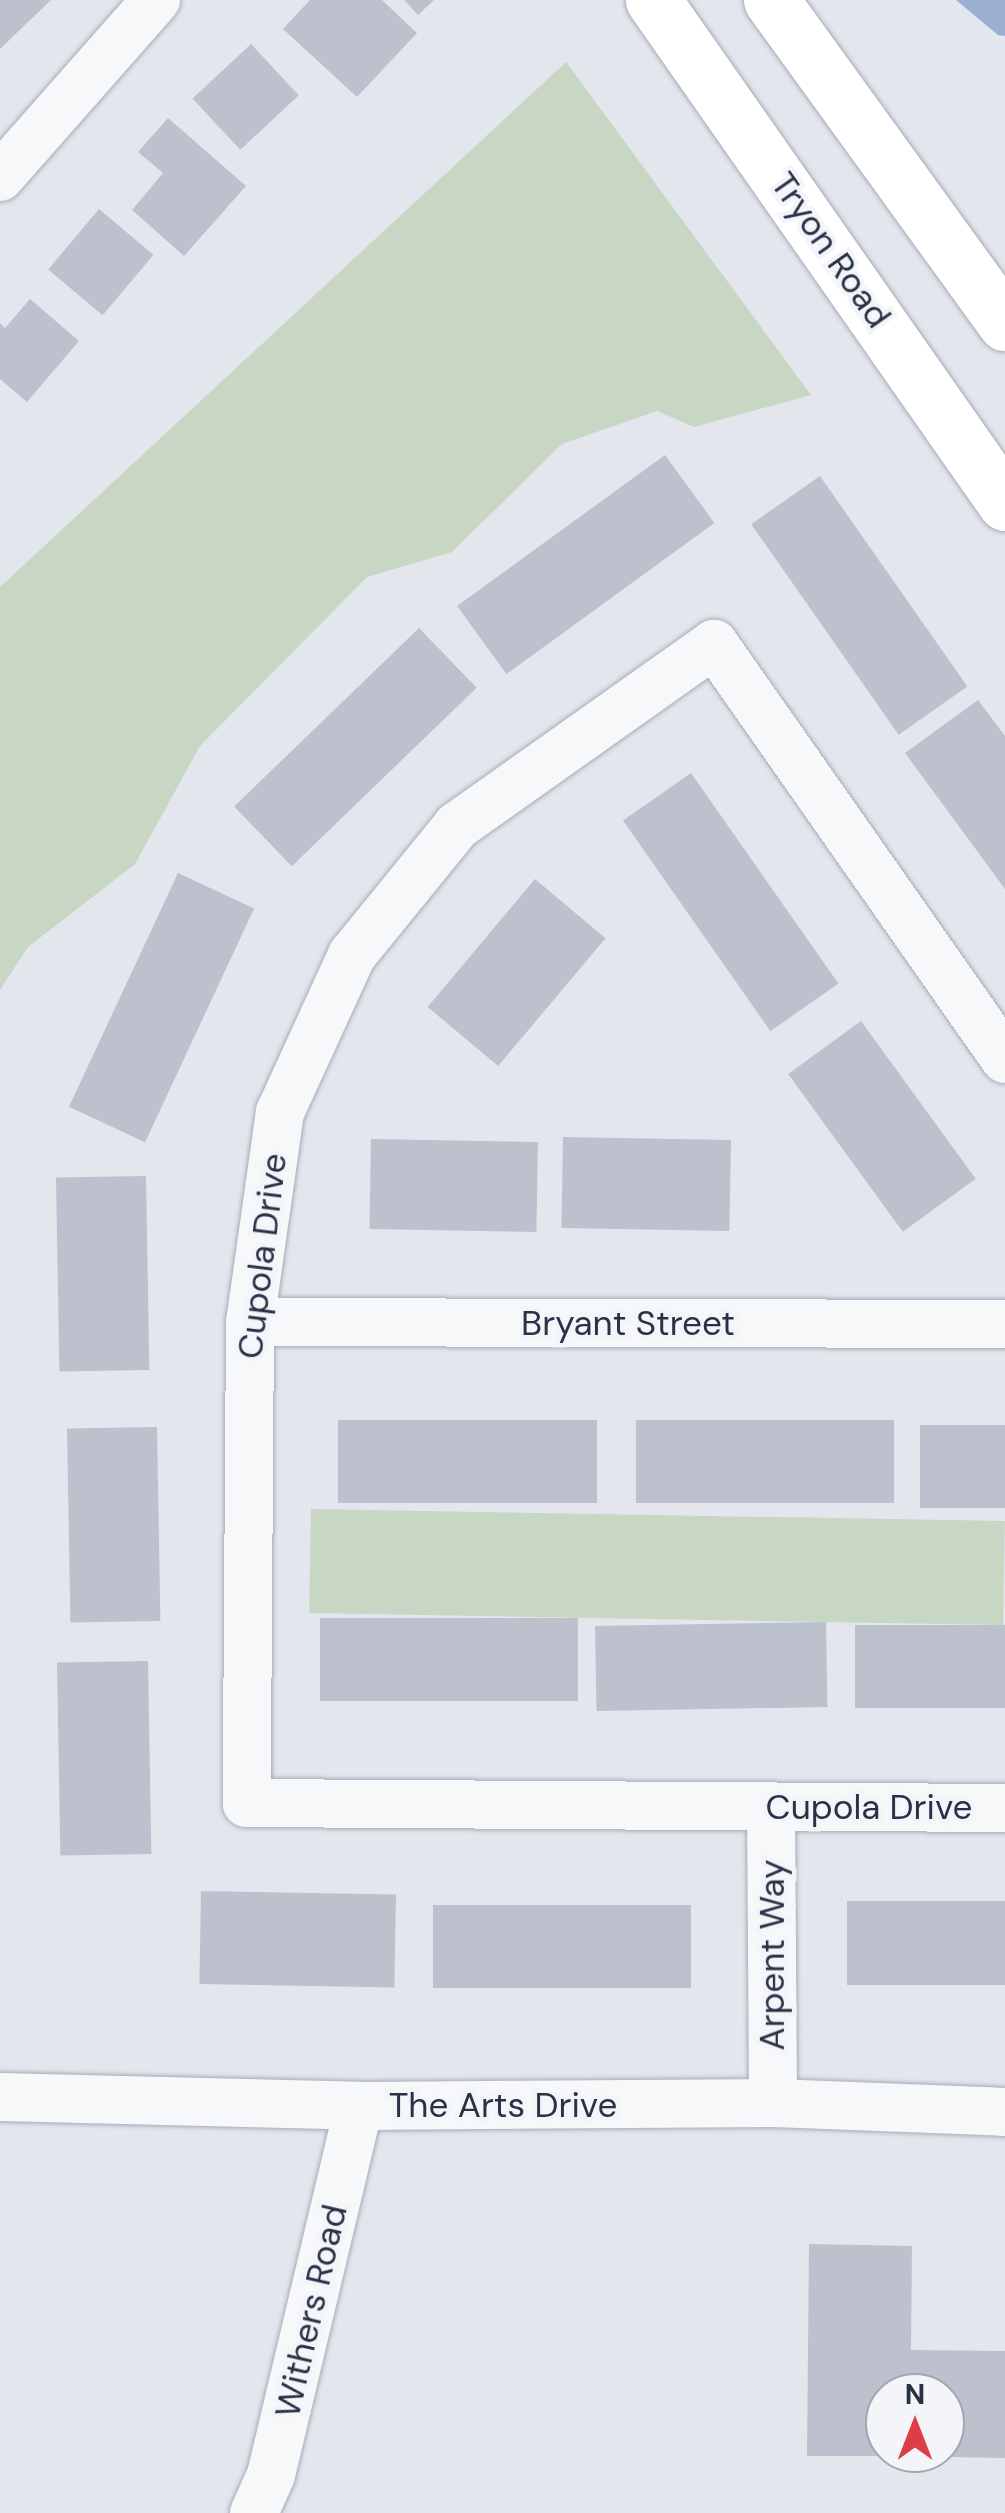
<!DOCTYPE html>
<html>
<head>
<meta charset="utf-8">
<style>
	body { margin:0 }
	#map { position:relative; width:1005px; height:2513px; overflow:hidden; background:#e3e6ed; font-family:"DM Sans",sans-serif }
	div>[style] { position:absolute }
	.green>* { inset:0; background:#c7d7c3; transform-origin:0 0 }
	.water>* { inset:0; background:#9bafd0 }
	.building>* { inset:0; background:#bdc1cd; transform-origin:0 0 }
	.roads { filter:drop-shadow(0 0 2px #a7acb8) drop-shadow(0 0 2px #a7acb8) }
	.street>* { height:48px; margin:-24px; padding:0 24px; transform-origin:24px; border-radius:24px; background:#f7f8fa }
	.primary>* { height:55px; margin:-27.5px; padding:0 27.5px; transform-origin:27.5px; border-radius:27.5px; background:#fff }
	span { translate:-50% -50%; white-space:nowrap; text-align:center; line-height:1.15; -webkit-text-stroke:9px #f3f5f9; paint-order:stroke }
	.street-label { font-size:35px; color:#293147 }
	.north { position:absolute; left:865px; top:2373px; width:100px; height:100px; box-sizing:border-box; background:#f3f5f9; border:2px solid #a2a7b2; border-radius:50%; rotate:0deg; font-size:28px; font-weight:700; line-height:40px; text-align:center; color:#293147 }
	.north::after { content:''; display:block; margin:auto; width:35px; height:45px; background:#dd3d45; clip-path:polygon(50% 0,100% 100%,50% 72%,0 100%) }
</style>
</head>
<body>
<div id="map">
	<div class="green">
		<i style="clip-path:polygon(566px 62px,811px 395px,694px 427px,657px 411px,562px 444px,452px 552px,367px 577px,200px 746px,135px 864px,28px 947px,0 990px,0 587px)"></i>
		<i style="left:311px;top:1509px;width:694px;height:104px;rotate:1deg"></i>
	</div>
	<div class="water">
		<i style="clip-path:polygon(956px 0,1005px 0,1005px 36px,998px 35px)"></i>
	</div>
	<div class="building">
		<i style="clip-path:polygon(0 0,51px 0,0 49px)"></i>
		<i style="clip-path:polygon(310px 0,382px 0,417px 33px,357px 97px,283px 29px)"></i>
		<i style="clip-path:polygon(404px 0,434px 0,418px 15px)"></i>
		<i style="left:251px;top:44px;width:70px;height:80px;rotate:47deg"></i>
		<i style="clip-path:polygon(168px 118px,246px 186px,184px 256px,132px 210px,163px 173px,138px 152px)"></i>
		<i style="left:99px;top:209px;width:71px;height:79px;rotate:40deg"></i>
		<i style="clip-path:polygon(30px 299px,79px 341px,27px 402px,0 379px,0 323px,5px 328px)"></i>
		<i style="left:665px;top:455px;width:84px;height:257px;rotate:54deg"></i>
		<i style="left:820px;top:476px;width:257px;height:84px;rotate:55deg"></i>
		<i style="left:419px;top:628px;width:83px;height:257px;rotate:46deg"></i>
		<i style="clip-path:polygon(978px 700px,1005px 736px,1005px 889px,905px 753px)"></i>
		<i style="left:691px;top:773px;width:257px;height:83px;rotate:55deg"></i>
		<i style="left:178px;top:873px;width:84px;height:258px;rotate:25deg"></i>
		<i style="left:535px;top:879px;width:92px;height:167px;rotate:40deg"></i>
		<i style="left:861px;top:1021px;width:195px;height:90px;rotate:54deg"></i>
		<i style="left:563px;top:1137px;width:168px;height:91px;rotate:1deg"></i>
		<i style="left:371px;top:1139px;width:167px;height:90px;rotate:1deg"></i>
		<i style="left:146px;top:1176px;width:194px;height:90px;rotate:89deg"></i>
		<i style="left:338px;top:1420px;width:259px;height:83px"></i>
		<i style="left:636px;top:1420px;width:258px;height:83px"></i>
		<i style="left:920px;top:1425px;width:85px;height:83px"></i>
		<i style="left:157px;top:1427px;width:194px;height:90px;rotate:89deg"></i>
		<i style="left:320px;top:1618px;width:258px;height:83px"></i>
		<i style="left:826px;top:1622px;width:85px;height:231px;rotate:89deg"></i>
		<i style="left:1005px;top:1625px;width:83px;height:150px;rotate:90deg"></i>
		<i style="left:148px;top:1661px;width:193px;height:91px;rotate:89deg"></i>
		<i style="left:201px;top:1891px;width:195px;height:93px;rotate:1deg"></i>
		<i style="left:847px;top:1901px;width:158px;height:84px"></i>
		<i style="left:433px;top:1905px;width:258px;height:83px"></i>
		<i style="clip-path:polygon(809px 2244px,912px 2246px,911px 2350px,1005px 2351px,1005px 2458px,889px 2456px,945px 2453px,945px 2393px,885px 2393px,885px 2456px,807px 2456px)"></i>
	</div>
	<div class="roads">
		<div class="street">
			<i style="left:0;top:177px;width:236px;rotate:-48.6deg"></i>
			<i style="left:1005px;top:1059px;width:507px;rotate:-125.04deg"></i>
			<i style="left:714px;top:644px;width:315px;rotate:144.7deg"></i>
			<i style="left:457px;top:826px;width:166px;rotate:129.1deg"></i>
			<i style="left:352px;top:955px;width:173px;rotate:114.6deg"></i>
			<i style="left:280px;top:1112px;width:212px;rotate:98.1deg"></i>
			<i style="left:250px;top:1322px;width:481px;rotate:90.4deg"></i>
			<i style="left:247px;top:1803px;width:758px;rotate:0.38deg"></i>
			<i style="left:250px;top:1322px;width:755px;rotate:0.15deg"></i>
			<i style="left:771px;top:1807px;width:296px;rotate:89.6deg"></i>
			<i style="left:0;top:2097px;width:359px;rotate:1.4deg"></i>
			<i style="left:359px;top:2106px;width:414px;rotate:-0.4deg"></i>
			<i style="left:773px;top:2103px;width:232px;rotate:2.2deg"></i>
			<i style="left:254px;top:2513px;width:42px;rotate:-65.9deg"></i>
			<i style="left:271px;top:2475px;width:379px;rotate:-76.6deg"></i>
		</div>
		<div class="primary">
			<i style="left:653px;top:0;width:614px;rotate:55.02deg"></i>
			<i style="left:771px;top:0;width:399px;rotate:54.1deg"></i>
		</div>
	</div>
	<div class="street-label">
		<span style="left:831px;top:250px;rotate:55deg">Tryon Road</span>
		<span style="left:262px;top:1256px;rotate:-83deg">Cupola Drive</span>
		<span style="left:628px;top:1323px">Bryant Street</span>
		<span style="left:869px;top:1807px">Cupola Drive</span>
		<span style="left:772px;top:1955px;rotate:-90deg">Arpent Way</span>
		<span style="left:503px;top:2105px">The Arts Drive</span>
		<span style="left:311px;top:2311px;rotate:-77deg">Withers Road</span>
	</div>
	<div class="north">N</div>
</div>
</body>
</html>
